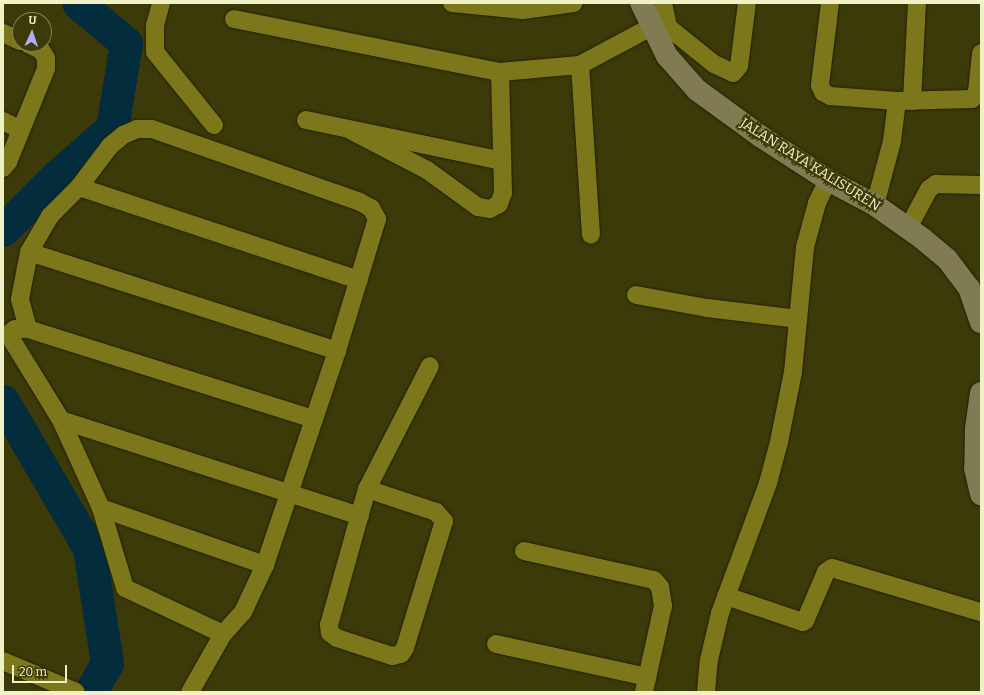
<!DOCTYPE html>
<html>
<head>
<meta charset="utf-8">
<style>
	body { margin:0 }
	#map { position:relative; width:984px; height:695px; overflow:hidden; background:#3c3a09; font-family:Bitter,serif }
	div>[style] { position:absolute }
	.river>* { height:33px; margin:-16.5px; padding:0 16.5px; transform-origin:16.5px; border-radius:16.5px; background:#032d3c }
	.roads { filter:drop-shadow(0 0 1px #212005) drop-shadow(0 0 1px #212005) }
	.street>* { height:18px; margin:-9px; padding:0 9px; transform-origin:9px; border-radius:9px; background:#7b771a }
	.secondary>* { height:22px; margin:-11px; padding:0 11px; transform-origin:11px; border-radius:11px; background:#807b52 }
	span { translate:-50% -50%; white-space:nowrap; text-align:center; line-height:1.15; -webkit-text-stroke:4px #3c3a09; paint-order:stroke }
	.street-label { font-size:14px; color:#f1f1c7 }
	.frame { position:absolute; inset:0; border:4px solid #f1f1c7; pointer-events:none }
	.north { position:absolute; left:12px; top:12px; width:40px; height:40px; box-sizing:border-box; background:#3c3a09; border:1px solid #848355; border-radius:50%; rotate:3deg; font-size:11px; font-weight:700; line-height:16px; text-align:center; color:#f1f1c7 }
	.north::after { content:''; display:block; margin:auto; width:14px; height:18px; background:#b2adf9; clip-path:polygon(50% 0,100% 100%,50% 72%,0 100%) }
	.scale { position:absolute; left:12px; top:665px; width:55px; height:18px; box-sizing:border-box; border:2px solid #f1f1c7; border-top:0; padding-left:5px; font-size:12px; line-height:14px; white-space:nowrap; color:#f1f1c7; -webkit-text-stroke:3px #3c3a09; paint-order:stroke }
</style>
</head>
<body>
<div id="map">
	<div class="river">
		<i style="left:3px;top:230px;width:76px;rotate:-45deg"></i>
		<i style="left:57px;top:176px;width:73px;rotate:-41.1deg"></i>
		<i style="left:112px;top:128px;width:86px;rotate:-80.6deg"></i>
		<i style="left:126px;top:43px;width:62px;rotate:-140.2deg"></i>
		<i style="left:3px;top:401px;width:170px;rotate:59.7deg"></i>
		<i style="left:89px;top:548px;width:116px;rotate:81.1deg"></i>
		<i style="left:107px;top:663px;width:34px;rotate:120deg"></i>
	</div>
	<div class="roads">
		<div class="street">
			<i style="left:161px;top:3px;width:23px;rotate:105deg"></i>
			<i style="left:155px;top:25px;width:27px;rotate:90deg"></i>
			<i style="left:155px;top:52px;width:94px;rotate:51.1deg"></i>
			<i style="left:452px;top:3px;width:71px;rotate:5.6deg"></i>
			<i style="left:523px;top:10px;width:51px;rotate:-7.8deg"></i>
			<i style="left:663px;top:3px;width:25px;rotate:78deg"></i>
			<i style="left:668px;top:27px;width:59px;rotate:38.8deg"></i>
			<i style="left:714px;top:64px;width:21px;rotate:25deg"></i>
			<i style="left:733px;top:73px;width:9px;rotate:-49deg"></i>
			<i style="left:739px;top:66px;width:64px;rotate:-82.8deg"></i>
			<i style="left:830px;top:3px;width:83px;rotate:97deg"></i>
			<i style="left:820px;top:85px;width:8px;rotate:67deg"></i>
			<i style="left:823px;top:92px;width:8px;rotate:30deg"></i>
			<i style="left:830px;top:96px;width:67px;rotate:4.3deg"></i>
			<i style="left:897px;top:101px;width:75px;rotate:-1.5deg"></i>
			<i style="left:972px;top:99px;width:9px;rotate:-54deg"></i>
			<i style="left:977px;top:92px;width:39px;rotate:-84deg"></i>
			<i style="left:234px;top:19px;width:271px;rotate:11.3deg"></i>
			<i style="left:500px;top:72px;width:80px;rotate:-5deg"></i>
			<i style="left:580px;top:65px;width:81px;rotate:-28.2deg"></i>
			<i style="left:3px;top:33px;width:19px;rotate:25deg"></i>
			<i style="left:580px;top:65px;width:170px;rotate:86.3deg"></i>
			<i style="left:912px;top:101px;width:98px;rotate:-87.1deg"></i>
			<i style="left:306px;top:120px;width:200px;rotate:11.8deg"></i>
			<i style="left:3px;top:121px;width:20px;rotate:27deg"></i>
			<i style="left:352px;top:131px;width:85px;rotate:27.5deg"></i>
			<i style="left:427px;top:170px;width:63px;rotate:36deg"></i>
			<i style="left:478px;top:207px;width:12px;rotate:9deg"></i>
			<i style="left:490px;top:209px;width:10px;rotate:-29deg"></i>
			<i style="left:499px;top:204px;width:12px;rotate:-70deg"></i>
			<i style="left:503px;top:193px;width:121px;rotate:-91.4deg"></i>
			<i style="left:3px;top:168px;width:8px;rotate:-50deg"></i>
			<i style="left:8px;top:162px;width:100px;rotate:-67.8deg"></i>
			<i style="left:46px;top:69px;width:11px;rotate:-90deg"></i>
			<i style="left:46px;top:58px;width:9px;rotate:-122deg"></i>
			<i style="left:41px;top:50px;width:14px;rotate:-155deg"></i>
			<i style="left:79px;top:187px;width:51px;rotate:-52.9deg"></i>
			<i style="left:110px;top:146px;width:17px;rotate:-40deg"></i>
			<i style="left:123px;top:135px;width:15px;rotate:-23deg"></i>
			<i style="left:137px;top:129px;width:15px"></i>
			<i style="left:152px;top:129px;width:220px;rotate:19.3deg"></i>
			<i style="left:360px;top:202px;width:13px;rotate:29deg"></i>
			<i style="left:371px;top:208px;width:13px;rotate:61deg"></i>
			<i style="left:377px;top:219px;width:138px;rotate:106.9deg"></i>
			<i style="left:337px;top:351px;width:226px;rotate:108.6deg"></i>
			<i style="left:265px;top:565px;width:52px;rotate:115.1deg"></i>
			<i style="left:243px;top:612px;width:30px;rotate:132deg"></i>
			<i style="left:223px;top:634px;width:67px;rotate:119.6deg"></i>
			<i style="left:875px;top:205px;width:66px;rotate:-75.1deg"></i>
			<i style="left:892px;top:141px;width:40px;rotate:-82.9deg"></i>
			<i style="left:908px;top:228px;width:44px;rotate:-61.7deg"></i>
			<i style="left:929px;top:189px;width:9px;rotate:-36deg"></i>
			<i style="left:936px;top:184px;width:45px;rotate:1.3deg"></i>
			<i style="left:29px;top:252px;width:324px;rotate:17.8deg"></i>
			<i style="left:636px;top:295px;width:72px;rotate:10.4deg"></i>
			<i style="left:707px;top:308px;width:92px;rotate:6.9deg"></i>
			<i style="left:28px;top:329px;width:31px;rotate:-105deg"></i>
			<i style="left:20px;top:299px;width:48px;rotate:-79.2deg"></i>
			<i style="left:29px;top:252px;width:42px;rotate:-59.7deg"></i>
			<i style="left:50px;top:216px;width:41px;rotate:-45deg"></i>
			<i style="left:79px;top:187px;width:295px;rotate:18.4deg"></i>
			<i style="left:61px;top:420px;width:314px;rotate:17.8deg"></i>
			<i style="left:367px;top:489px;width:73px;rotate:18.4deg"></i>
			<i style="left:436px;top:512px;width:12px;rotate:48deg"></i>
			<i style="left:444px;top:521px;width:133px;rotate:107.1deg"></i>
			<i style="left:405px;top:648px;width:7px;rotate:124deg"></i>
			<i style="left:401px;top:654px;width:9px;rotate:167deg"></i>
			<i style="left:392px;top:656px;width:58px;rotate:-161.9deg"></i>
			<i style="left:337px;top:638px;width:9px;rotate:-144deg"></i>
			<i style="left:330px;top:633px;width:8px;rotate:-97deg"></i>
			<i style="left:329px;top:625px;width:141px;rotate:-74.4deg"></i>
			<i style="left:367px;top:489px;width:138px;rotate:-62.9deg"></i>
			<i style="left:101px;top:508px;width:174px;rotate:19.2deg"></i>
			<i style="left:524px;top:551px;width:133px;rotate:12.6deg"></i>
			<i style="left:654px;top:580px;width:9px;rotate:49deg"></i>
			<i style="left:660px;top:587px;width:19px;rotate:81deg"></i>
			<i style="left:663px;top:606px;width:88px;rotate:102.5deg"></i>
			<i style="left:726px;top:596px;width:81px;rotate:18.7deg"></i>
			<i style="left:803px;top:622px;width:2px;rotate:-27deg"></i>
			<i style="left:805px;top:621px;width:53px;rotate:-66.8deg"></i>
			<i style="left:826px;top:572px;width:7px;rotate:-34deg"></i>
			<i style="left:832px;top:568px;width:155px;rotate:16.5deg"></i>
			<i style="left:223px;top:634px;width:108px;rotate:-154.9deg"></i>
			<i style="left:125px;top:588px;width:84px;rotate:-106.7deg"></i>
			<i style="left:101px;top:508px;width:97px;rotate:-114.4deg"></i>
			<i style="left:61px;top:420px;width:97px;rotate:-121.6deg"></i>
			<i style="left:10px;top:337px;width:4px;rotate:-90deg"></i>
			<i style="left:10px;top:333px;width:6px;rotate:-39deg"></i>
			<i style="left:15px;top:329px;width:13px"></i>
			<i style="left:28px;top:329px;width:300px;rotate:17.5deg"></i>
			<i style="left:496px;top:644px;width:155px;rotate:12.3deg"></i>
			<i style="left:3px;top:661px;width:79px;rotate:23deg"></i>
			<i style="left:706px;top:692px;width:32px;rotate:-85deg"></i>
			<i style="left:709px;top:660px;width:48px;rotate:-76.8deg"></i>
			<i style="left:720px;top:613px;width:139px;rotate:-69.7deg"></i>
			<i style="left:768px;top:483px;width:42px;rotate:-75deg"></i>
			<i style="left:779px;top:442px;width:71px;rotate:-78.7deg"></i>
			<i style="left:793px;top:372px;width:126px;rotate:-84.5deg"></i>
			<i style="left:805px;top:247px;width:46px;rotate:-74.7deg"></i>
			<i style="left:817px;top:203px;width:25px;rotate:-64deg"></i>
		</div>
		<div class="secondary">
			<i style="left:641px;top:3px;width:59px;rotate:63.9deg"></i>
			<i style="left:667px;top:56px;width:45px;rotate:48.6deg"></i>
			<i style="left:697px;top:90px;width:78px;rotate:36.1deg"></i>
			<i style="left:760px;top:136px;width:81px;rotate:32.9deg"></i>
			<i style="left:828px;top:180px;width:53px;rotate:28deg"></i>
			<i style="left:875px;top:205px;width:59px;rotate:35.3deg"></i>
			<i style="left:923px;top:239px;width:31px;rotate:40deg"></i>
			<i style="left:947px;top:259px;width:36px;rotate:53deg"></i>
			<i style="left:969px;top:288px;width:36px;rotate:71deg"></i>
			<i style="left:981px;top:393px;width:36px;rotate:98deg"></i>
			<i style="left:976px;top:429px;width:39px;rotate:91deg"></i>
			<i style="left:975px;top:468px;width:27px;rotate:77deg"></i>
		</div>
	</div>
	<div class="street-label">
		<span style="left:810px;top:165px;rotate:32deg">JALAN RAYA KALISUREN</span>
	</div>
	<div class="frame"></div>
	<div class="north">U</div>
	<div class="scale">20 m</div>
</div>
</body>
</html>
